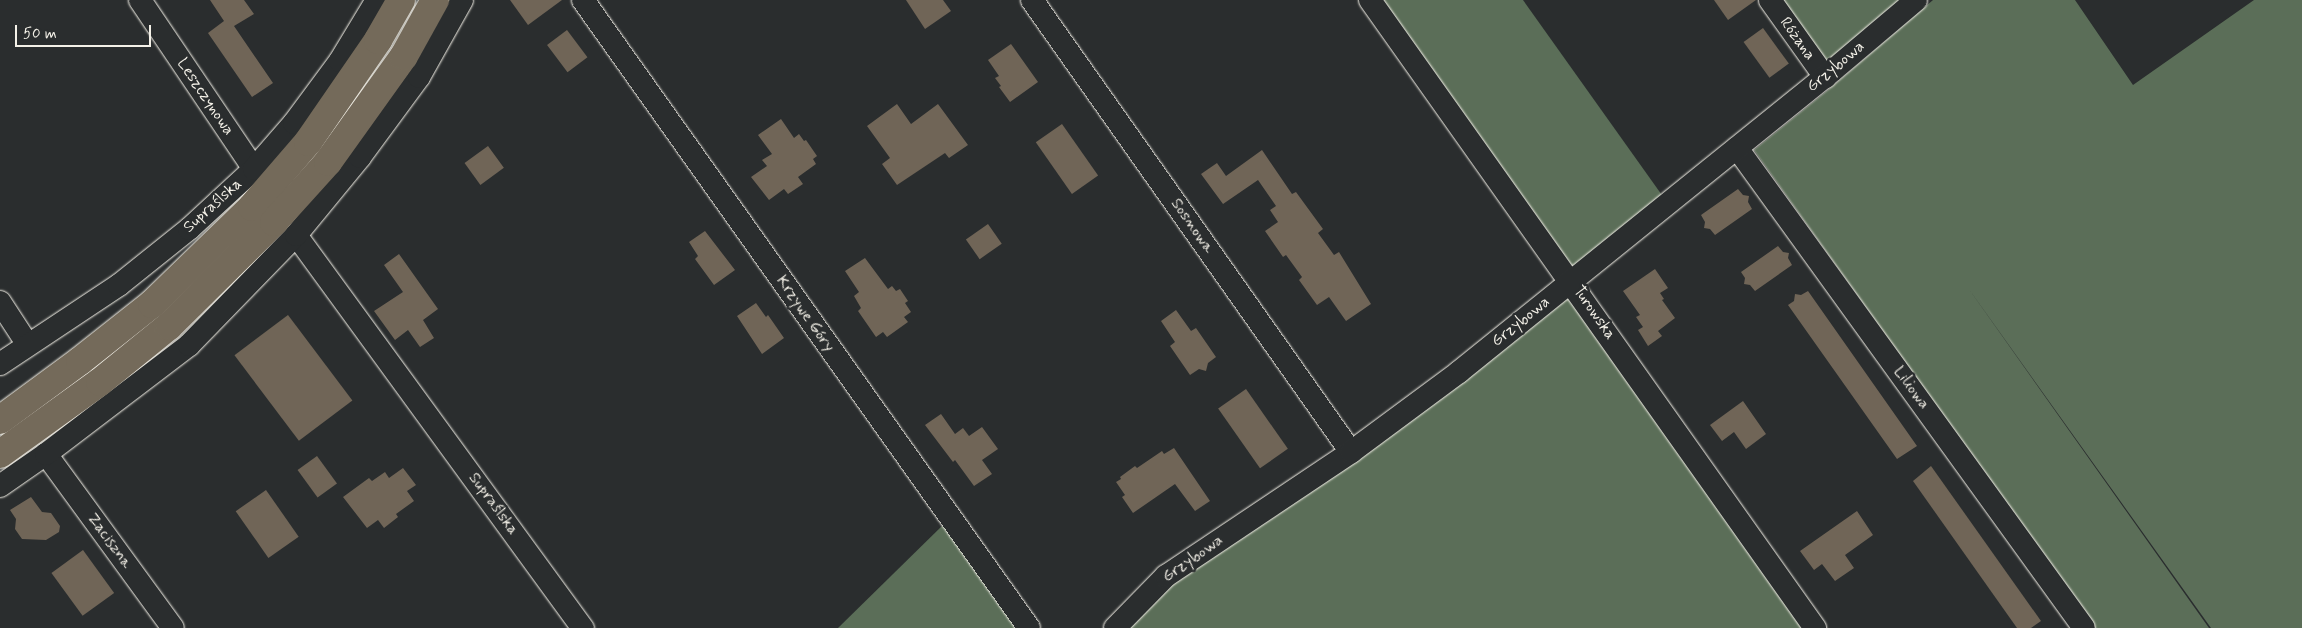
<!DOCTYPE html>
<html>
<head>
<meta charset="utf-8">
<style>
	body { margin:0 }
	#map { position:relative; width:2302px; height:628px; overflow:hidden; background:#2a2d2e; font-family:Mynerve,sans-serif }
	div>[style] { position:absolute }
	.green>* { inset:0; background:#5b6e58 }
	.building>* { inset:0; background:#706557; transform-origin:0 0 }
	.roads { filter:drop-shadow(0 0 1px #f4f1e8) drop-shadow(0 0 1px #f4f1e8) }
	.minor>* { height:22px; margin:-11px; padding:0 11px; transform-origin:11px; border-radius:11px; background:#2a2d2e }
	.major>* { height:28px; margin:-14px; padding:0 14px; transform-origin:14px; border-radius:14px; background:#746a5a }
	span { translate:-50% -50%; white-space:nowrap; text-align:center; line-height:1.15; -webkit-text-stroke:5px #2a2d2e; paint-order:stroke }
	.street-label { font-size:16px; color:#f4f1e8 }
	.scale { position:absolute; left:15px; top:25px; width:136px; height:22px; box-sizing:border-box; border:2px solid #f4f1e8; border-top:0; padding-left:6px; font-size:15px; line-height:18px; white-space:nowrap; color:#f4f1e8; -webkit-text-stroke:4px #2a2d2e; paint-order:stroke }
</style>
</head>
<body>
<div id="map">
	<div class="green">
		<i style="clip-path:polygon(1378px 0,1523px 0,1664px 198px,1572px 273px)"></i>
		<i style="clip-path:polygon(1781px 0,1908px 0,1828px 66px)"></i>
		<i style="clip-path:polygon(1933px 0,2075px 0,2133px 85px,2254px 0,2302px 0,2302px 628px,2211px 628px,1966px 285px,2209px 628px,2094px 628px,1754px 150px,1828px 90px)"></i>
		<i style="clip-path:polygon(1569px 298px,1802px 628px,1122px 628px,1155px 596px)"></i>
		<i style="clip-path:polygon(943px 525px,1016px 628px,838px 628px)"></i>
	</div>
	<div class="building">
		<i style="clip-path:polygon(210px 0,244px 0,254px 14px,234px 26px,273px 83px,252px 97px,208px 33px,224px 21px)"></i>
		<i style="clip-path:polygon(510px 0,562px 0,528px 25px)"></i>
		<i style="clip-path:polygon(906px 0,943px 0,951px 11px,925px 29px)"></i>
		<i style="clip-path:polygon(1714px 0,1756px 0,1728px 20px)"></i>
		<i style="left:1763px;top:28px;width:44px;height:24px;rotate:54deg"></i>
		<i style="left:567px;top:30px;width:34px;height:25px;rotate:53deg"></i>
		<i style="clip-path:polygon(1011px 44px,1038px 82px,1010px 102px,999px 87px,1001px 86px,995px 78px,999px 76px,988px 60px)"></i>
		<i style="clip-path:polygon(897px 104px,911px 124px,938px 104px,968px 145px,949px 158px,945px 153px,897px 185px,882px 164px,890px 158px,867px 126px)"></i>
		<i style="clip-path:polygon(781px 119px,794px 138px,799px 134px,804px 141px,806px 140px,817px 156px,813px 159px,816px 164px,798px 177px,803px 184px,788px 194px,784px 189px,769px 200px,751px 177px,767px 166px,762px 160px,772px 154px,758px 135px)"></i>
		<i style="left:1062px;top:124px;width:63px;height:32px;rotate:55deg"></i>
		<i style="left:488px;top:146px;width:27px;height:29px;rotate:54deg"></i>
		<i style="clip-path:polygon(1262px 150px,1292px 194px,1296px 192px,1304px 203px,1323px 229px,1318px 233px,1334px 255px,1339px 252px,1371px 304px,1346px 321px,1329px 297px,1317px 305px,1299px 280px,1302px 277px,1286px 255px,1283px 257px,1265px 231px,1278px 222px,1270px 210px,1276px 206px,1258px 180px,1223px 204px,1201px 174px,1217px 163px,1226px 176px)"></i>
		<i style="clip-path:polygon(1738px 189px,1743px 195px,1749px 196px,1748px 202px,1752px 209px,1715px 235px,1710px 229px,1704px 228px,1705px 222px,1701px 215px)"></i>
		<i style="left:988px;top:224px;width:24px;height:27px;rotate:55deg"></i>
		<i style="clip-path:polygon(705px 231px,735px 270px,714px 285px,695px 259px,698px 256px,689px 242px)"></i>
		<i style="clip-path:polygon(1778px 246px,1783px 252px,1789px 253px,1788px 258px,1792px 265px,1755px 291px,1750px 285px,1744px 284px,1745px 278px,1741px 272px)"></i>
		<i style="clip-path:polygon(399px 254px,438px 309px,423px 320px,434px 338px,420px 347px,408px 330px,395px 340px,374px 311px,403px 292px,384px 265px)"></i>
		<i style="clip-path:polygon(865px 258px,888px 289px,892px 286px,896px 291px,900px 289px,908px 301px,905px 303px,911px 312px,904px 317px,908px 322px,887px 337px,883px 332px,876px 337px,858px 311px,861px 308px,854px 296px,859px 292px,845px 271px)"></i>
		<i style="clip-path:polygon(1655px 269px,1668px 288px,1660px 293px,1664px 299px,1662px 300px,1675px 318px,1658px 331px,1662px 336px,1648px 346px,1638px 330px,1643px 327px,1636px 317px,1640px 315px,1623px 291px)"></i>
		<i style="clip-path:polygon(1808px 291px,1917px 446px,1897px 459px,1788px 305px,1794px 301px,1795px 294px,1801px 295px)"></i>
		<i style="clip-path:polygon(756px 303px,766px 317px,768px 315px,784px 338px,762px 354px,737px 316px)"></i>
		<i style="clip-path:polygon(1176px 310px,1191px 331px,1196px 328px,1216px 357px,1208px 363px,1206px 371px,1199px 369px,1190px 375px,1170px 346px,1175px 342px,1161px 321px)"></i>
		<i style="left:288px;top:315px;width:107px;height:67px;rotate:53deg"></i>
		<i style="left:1246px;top:389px;width:73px;height:34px;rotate:55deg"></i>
		<i style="clip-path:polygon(1743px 401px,1766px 434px,1746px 449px,1734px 432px,1722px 441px,1710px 425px)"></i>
		<i style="clip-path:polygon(941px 414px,955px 434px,963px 428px,969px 436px,982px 427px,998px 449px,982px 460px,992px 474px,974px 486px,955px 460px,953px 462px,925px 425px)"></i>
		<i style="clip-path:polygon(1174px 448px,1210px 501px,1195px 511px,1175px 484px,1133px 513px,1122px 497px,1125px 495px,1116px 482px,1121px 479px,1120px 477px,1135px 466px,1137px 468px,1162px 451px,1164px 454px)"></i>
		<i style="left:317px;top:456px;width:34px;height:24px;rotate:54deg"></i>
		<i style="clip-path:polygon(1931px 466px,2041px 621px,2031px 628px,2017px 628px,1913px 481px)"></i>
		<i style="clip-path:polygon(403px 468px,416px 485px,407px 491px,414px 501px,396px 514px,398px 517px,384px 528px,378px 520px,367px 528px,343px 497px,369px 478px,372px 481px,385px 472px,389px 478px)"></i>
		<i style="left:266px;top:490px;width:57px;height:37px;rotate:55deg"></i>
		<i style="clip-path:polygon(31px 497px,42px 512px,51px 513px,60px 526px,59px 532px,46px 540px,22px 539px,15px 529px,16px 519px,10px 510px)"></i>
		<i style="clip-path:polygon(1857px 511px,1873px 535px,1845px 555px,1854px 568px,1835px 581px,1822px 564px,1814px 570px,1800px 551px)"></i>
		<i style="left:83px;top:550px;width:53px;height:39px;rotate:54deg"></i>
	</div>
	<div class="roads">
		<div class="minor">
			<i style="left:140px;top:0;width:204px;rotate:56deg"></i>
			<i style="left:583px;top:0;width:770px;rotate:54.62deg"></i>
			<i style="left:1032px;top:0;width:553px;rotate:54.79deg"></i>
			<i style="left:1370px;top:0;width:770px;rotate:54.68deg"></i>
			<i style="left:1770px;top:0;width:95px;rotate:54.5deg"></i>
			<i style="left:1737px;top:148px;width:592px;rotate:54.14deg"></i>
			<i style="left:296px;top:235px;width:487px;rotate:53.9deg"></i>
			<i style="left:0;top:302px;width:51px;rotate:56.9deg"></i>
			<i style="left:0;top:364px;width:143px;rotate:-33.6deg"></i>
			<i style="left:119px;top:285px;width:90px;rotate:-38.7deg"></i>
			<i style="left:189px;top:229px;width:88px;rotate:-42.7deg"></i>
			<i style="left:254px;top:169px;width:61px;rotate:-49deg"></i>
			<i style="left:294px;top:123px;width:77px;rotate:-53.4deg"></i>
			<i style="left:340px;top:61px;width:71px;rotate:-58.8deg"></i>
			<i style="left:46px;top:454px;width:215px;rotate:53.9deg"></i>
			<i style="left:0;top:486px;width:56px;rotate:-34.8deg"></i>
			<i style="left:46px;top:454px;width:180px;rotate:-37.3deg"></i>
			<i style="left:189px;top:345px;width:153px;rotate:-45.8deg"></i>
			<i style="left:296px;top:235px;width:101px;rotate:-50.6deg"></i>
			<i style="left:360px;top:157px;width:99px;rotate:-53.6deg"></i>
			<i style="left:419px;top:77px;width:88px;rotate:-60.8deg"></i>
			<i style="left:1115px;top:628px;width:73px;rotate:-45.6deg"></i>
			<i style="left:1166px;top:576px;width:223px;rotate:-33.8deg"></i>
			<i style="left:1351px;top:452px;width:134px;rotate:-36.5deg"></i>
			<i style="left:1459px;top:372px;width:470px;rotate:-38.9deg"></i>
			<i style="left:1825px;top:77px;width:119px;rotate:-40.2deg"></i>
		</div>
		<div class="major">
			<i style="left:0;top:420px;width:99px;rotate:-36.4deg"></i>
			<i style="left:80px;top:361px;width:92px;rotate:-38.4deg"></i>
			<i style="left:152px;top:304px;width:139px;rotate:-44.1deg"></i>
			<i style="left:252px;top:207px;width:86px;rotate:-49.3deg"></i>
			<i style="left:308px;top:142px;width:124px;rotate:-55.5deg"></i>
			<i style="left:378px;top:40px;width:46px;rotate:-60.1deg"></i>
			<i style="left:0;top:454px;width:123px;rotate:-35.8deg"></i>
			<i style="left:100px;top:382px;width:89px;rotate:-39.1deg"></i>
			<i style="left:169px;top:326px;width:148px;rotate:-44.7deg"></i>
			<i style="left:274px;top:222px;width:81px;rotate:-48deg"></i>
			<i style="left:328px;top:162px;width:130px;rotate:-54.4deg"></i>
			<i style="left:404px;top:56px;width:64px;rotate:-61deg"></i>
		</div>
	</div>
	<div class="street-label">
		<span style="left:1797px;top:39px;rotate:54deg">Różana</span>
		<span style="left:1836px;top:67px;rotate:-40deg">Grzybowa</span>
		<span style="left:205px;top:97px;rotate:56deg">Leszczynowa</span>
		<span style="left:213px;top:206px;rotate:-42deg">Supraślska</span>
		<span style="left:1192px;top:226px;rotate:55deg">Sosnowa</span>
		<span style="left:1594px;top:313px;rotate:55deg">Turowska</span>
		<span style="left:805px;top:314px;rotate:55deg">Krzywe Góry</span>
		<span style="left:1521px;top:322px;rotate:-39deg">Grzybowa</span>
		<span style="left:1911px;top:388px;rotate:54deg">Liliowa</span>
		<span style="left:493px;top:504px;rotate:54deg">Supraślska</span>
		<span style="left:109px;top:541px;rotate:54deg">Zaciszna</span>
		<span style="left:1193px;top:559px;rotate:-35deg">Grzybowa</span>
	</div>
	<div class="scale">50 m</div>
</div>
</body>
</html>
